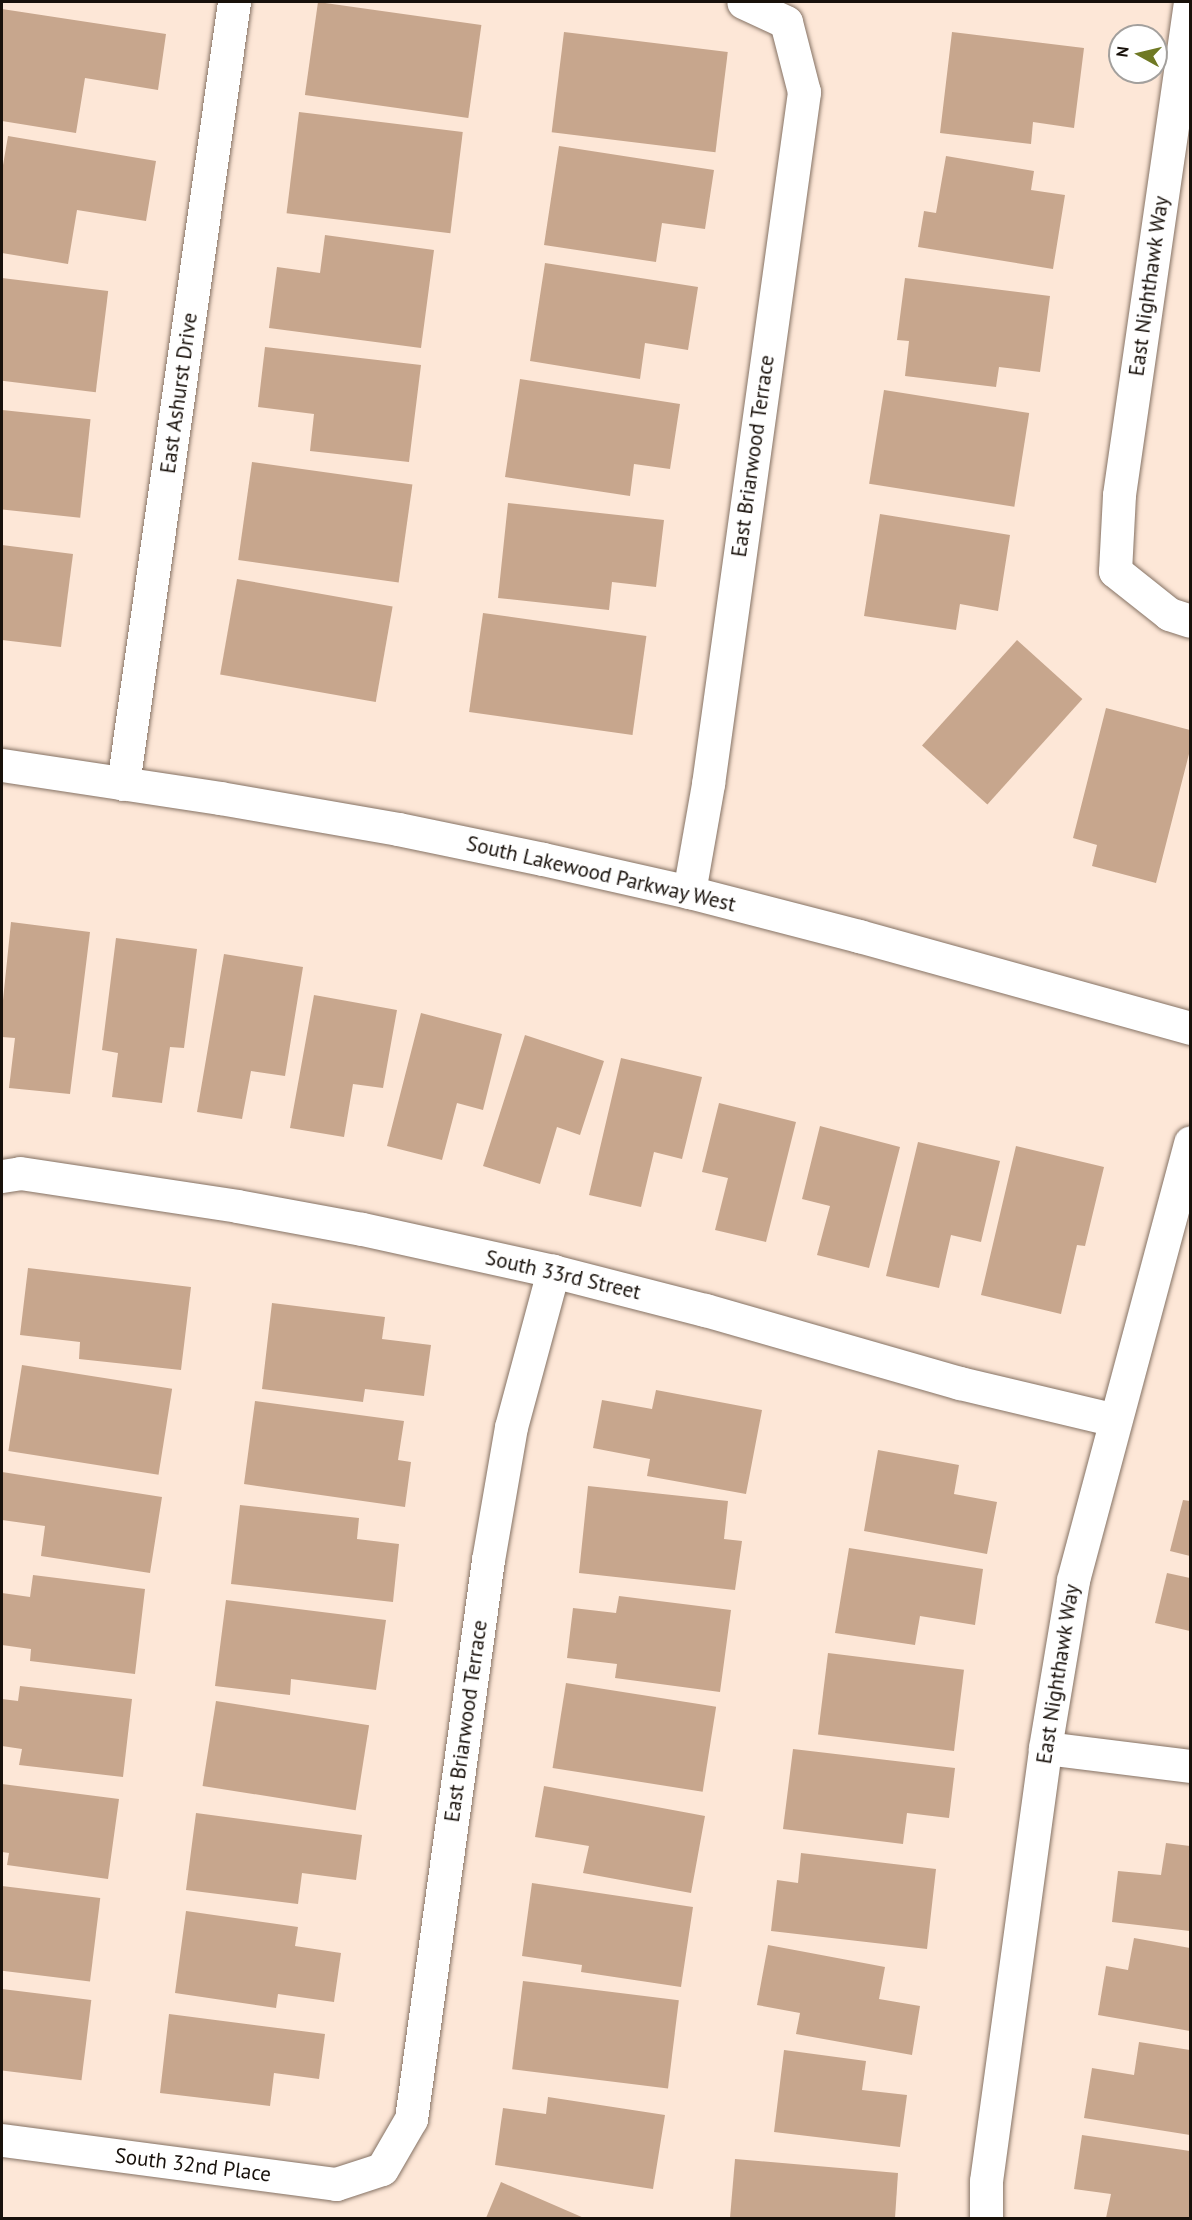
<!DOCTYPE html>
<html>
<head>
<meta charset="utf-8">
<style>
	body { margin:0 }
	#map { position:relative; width:1192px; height:2220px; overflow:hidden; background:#fde7d7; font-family:"PT Sans",sans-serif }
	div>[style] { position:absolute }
	.building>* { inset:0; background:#c7a68d; transform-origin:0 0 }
	.roads { filter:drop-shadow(0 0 2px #857264) drop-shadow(0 0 2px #857264) }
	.minor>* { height:33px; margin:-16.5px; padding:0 16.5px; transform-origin:16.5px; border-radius:16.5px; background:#fff }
	.tertiary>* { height:33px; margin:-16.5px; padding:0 16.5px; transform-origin:16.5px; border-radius:16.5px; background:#fff }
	span { translate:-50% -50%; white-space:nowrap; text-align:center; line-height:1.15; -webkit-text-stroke:5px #fff; paint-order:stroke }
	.street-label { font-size:21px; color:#18110b }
	.frame { position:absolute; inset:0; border:3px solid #18110b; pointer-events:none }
	.north { position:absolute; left:1108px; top:24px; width:60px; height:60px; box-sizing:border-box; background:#fff; border:2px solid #a3a09d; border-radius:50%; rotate:278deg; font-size:16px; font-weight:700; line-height:24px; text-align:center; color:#18110b }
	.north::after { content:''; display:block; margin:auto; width:21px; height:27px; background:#6f7924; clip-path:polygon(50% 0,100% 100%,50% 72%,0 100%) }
</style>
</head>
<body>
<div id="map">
	<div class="building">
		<i style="left:318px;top:2px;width:165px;height:94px;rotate:8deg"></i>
		<i style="clip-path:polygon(2px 9px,166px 34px,158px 90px,85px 78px,76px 133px,2px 121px)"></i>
		<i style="left:564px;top:32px;width:165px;height:101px;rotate:7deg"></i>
		<i style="clip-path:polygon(952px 32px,1084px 48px,1074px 128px,1033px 122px,1031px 144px,940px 133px)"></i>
		<i style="left:299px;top:112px;width:165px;height:102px;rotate:7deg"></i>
		<i style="clip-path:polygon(8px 136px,156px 161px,146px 221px,77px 210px,68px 264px,2px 253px,2px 171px)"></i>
		<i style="clip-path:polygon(559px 146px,714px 170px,705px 229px,662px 223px,656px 262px,544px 245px)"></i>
		<i style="clip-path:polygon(946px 156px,1034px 171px,1031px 190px,1065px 195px,1053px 269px,918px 247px,924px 211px,936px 213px)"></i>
		<i style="clip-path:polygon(325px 235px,434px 250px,421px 348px,269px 328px,277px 267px,320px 273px)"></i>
		<i style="clip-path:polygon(545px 263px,698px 287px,688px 350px,645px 343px,640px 379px,530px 361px)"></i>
		<i style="left:2px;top:278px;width:107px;height:102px;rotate:7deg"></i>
		<i style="clip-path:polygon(905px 278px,1050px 296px,1040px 372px,999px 367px,996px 387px,905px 376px,909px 341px,897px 340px)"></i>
		<i style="clip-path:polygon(265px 347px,421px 365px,409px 462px,310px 451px,314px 414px,258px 407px)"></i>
		<i style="clip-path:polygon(520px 379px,680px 404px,670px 469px,634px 464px,630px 496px,505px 477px)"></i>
		<i style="left:884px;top:390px;width:147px;height:95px;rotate:9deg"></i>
		<i style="left:2px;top:410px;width:89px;height:99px;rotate:6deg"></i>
		<i style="left:252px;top:462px;width:162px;height:99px;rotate:8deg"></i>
		<i style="clip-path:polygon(508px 503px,664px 520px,656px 587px,612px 582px,609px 610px,498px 598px)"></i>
		<i style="clip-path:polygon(880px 514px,1010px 535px,998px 611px,960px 604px,956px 630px,864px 616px)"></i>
		<i style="clip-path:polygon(2px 545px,73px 554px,61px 647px,2px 640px)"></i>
		<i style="left:237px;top:579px;width:158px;height:97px;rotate:10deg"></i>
		<i style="left:483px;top:613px;width:165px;height:100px;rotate:8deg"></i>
		<i style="left:1017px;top:640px;width:88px;height:142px;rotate:42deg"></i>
		<i style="clip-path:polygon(1106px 708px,1190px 730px,1190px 750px,1156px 883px,1092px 866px,1097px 845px,1073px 838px)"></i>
		<i style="clip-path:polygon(11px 922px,90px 932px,70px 1094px,9px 1088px,15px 1038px,2px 1037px,2px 1010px)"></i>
		<i style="clip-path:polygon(116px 938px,197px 949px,184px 1048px,170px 1047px,162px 1103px,112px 1097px,118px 1053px,102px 1050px)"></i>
		<i style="clip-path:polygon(224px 954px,303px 967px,285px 1076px,251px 1071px,242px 1119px,197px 1112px)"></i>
		<i style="clip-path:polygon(314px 995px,397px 1010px,383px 1088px,353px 1084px,344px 1137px,290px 1128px)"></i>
		<i style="clip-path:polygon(421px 1013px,502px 1034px,483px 1110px,457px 1103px,442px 1160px,387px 1146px)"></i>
		<i style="clip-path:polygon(525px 1035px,604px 1061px,580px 1135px,557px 1127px,540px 1184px,483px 1166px)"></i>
		<i style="clip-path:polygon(621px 1058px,702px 1077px,682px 1159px,654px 1152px,641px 1207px,589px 1195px)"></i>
		<i style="clip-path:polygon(719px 1103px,796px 1122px,766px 1242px,715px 1230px,728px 1178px,702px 1172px)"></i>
		<i style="clip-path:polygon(820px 1126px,900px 1147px,869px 1268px,817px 1255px,830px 1206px,802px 1199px)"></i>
		<i style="clip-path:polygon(918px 1142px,1000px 1161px,981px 1242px,951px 1235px,939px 1288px,886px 1276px)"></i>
		<i style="clip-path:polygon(1016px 1146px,1104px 1167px,1085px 1246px,1077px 1245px,1061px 1314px,981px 1295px)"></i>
		<i style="clip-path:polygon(28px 1268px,191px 1287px,181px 1370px,79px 1359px,80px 1342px,20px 1335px)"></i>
		<i style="clip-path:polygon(272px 1303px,385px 1317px,382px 1339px,431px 1345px,424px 1396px,365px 1389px,363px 1402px,262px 1389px)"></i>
		<i style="left:22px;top:1365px;width:152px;height:87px;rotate:9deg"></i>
		<i style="clip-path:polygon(656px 1390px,762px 1410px,746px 1494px,647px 1476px,650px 1459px,593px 1448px,602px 1400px,652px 1409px)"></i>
		<i style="clip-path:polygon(255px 1401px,404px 1421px,398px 1460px,411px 1462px,405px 1507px,244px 1484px)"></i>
		<i style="clip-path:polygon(878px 1450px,959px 1465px,954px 1494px,997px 1502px,987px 1554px,864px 1531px)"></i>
		<i style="clip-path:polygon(2px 1472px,162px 1497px,150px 1573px,41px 1556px,45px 1526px,2px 1520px)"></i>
		<i style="clip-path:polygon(588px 1486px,728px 1501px,724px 1539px,742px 1541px,735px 1590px,579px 1573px)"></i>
		<i style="clip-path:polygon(1183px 1500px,1190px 1501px,1190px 1556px,1170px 1551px)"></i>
		<i style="clip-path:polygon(240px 1505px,359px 1518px,357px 1539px,399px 1544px,393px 1602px,231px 1584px)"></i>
		<i style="clip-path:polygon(849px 1548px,983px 1569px,975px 1625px,920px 1616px,915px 1645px,835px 1633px)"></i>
		<i style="clip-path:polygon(1167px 1573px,1190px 1578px,1190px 1631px,1155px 1623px)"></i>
		<i style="clip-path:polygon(33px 1575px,145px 1589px,135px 1674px,30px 1661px,31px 1649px,2px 1645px,2px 1593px,30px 1597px)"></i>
		<i style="clip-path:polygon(619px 1596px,731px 1610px,720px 1692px,615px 1678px,617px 1664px,567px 1658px,573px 1608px,616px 1613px)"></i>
		<i style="clip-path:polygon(226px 1600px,386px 1620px,376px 1690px,291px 1679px,290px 1695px,215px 1686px)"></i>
		<i style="left:828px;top:1653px;width:137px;height:82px;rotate:7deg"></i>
		<i style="left:566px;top:1683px;width:152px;height:86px;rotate:9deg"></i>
		<i style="clip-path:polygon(20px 1686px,132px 1699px,123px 1777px,19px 1765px,22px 1749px,2px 1746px,2px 1699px,18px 1701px)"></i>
		<i style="left:216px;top:1701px;width:155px;height:86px;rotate:9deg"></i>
		<i style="clip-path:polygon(793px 1749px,955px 1768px,949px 1818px,907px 1813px,903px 1844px,783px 1829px)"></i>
		<i style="clip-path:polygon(2px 1784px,119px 1799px,108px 1879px,7px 1865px,9px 1853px,2px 1852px)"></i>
		<i style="clip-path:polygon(544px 1786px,705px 1816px,691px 1893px,583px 1873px,589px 1846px,535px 1837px)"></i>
		<i style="clip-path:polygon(196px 1813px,362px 1835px,356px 1880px,302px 1873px,298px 1904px,186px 1890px)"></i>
		<i style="clip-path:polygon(1166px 1843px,1190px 1846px,1190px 1931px,1112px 1922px,1118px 1871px,1161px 1875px)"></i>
		<i style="clip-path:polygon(801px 1853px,936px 1869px,927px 1949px,771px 1931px,777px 1880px,798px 1883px)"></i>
		<i style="clip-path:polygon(532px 1883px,693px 1907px,681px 1987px,581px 1972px,582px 1965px,522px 1956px)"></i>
		<i style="left:2px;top:1886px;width:99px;height:84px;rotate:7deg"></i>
		<i style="clip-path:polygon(186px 1911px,298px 1927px,295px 1946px,341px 1953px,334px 2002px,278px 1994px,276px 2008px,175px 1993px)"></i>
		<i style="clip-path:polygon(1134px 1938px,1190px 1948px,1190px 2031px,1098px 2015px,1106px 1966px,1128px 1970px)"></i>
		<i style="clip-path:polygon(768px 1945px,885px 1967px,879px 1999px,920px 2006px,912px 2055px,796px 2034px,800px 2013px,757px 2005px)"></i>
		<i style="left:523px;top:1981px;width:157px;height:89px;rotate:7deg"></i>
		<i style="left:2px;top:1989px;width:90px;height:81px;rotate:7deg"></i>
		<i style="clip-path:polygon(169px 2014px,325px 2034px,319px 2079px,274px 2073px,270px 2106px,160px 2093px)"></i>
		<i style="clip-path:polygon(1139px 2042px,1190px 2050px,1190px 2135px,1084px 2118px,1092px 2068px,1134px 2075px)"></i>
		<i style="clip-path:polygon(784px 2050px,866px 2061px,862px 2090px,907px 2095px,900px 2147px,774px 2132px)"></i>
		<i style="clip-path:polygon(548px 2097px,665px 2115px,653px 2189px,495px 2165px,503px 2108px,546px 2114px)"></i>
		<i style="clip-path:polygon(1082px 2135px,1190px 2151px,1190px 2218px,1106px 2218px,1111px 2194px,1074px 2189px)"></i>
		<i style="clip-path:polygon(735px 2159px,898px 2173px,895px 2218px,730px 2218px)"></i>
		<i style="clip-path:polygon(501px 2182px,584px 2218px,486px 2218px)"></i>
	</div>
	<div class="roads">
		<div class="minor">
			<i style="left:1190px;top:2px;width:498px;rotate:98.2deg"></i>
			<i style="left:1119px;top:495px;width:76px;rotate:93deg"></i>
			<i style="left:1115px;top:571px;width:69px;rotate:38.5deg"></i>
			<i style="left:1169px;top:614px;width:22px;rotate:18deg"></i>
			<i style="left:123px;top:784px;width:790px;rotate:-81.92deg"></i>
			<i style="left:689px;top:892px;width:110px;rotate:-80deg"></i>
			<i style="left:708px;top:784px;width:699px;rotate:-82.1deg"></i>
			<i style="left:804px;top:92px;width:72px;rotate:-104.4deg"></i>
			<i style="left:786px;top:22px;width:47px;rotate:-155.1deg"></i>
			<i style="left:2px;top:1176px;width:18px;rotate:-9deg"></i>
			<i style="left:20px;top:1173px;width:219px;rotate:8.6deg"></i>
			<i style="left:237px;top:1206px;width:127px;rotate:10.4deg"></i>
			<i style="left:362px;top:1229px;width:196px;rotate:12.4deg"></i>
			<i style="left:553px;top:1271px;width:157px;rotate:14.4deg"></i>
			<i style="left:705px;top:1310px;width:265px;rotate:16deg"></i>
			<i style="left:960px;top:1383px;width:159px;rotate:13.4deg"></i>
			<i style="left:1045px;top:1748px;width:146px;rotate:7.1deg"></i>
			<i style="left:2px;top:2140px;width:337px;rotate:7.5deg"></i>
			<i style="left:336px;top:2184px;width:48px;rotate:-18.1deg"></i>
			<i style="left:382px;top:2169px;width:58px;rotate:-59.9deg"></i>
			<i style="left:411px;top:2119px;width:564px;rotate:-82.16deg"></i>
			<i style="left:488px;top:1560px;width:135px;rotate:-80.2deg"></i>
			<i style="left:511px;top:1427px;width:162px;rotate:-74.9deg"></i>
			<i style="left:986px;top:2218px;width:37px;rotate:-90deg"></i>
			<i style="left:986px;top:2181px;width:437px;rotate:-82.2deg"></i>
			<i style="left:1045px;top:1748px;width:170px;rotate:-80.5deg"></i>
			<i style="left:1073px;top:1580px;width:453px;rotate:-75deg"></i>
		</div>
		<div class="tertiary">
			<i style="left:2px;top:765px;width:220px;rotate:8.6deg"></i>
			<i style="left:220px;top:798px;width:181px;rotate:9.9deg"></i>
			<i style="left:398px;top:829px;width:148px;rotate:11.7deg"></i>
			<i style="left:543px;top:859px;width:150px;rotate:12.7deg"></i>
			<i style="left:689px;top:892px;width:176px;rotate:14.5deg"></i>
			<i style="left:859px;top:936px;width:344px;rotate:15.5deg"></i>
		</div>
	</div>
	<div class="street-label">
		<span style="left:1149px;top:286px;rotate:-82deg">East Nighthawk Way</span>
		<span style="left:179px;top:393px;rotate:-82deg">East Ashurst Drive</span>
		<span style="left:753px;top:456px;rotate:-82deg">East Briarwood Terrace</span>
		<span style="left:601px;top:874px;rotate:13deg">South Lakewood Parkway West</span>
		<span style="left:563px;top:1275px;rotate:13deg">South 33rd Street</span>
		<span style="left:1058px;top:1674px;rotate:-81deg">East Nighthawk Way</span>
		<span style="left:466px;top:1721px;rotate:-82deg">East Briarwood Terrace</span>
		<span style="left:193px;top:2165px;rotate:7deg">South 32nd Place</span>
	</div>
	<div class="frame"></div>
	<div class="north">N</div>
</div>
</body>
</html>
